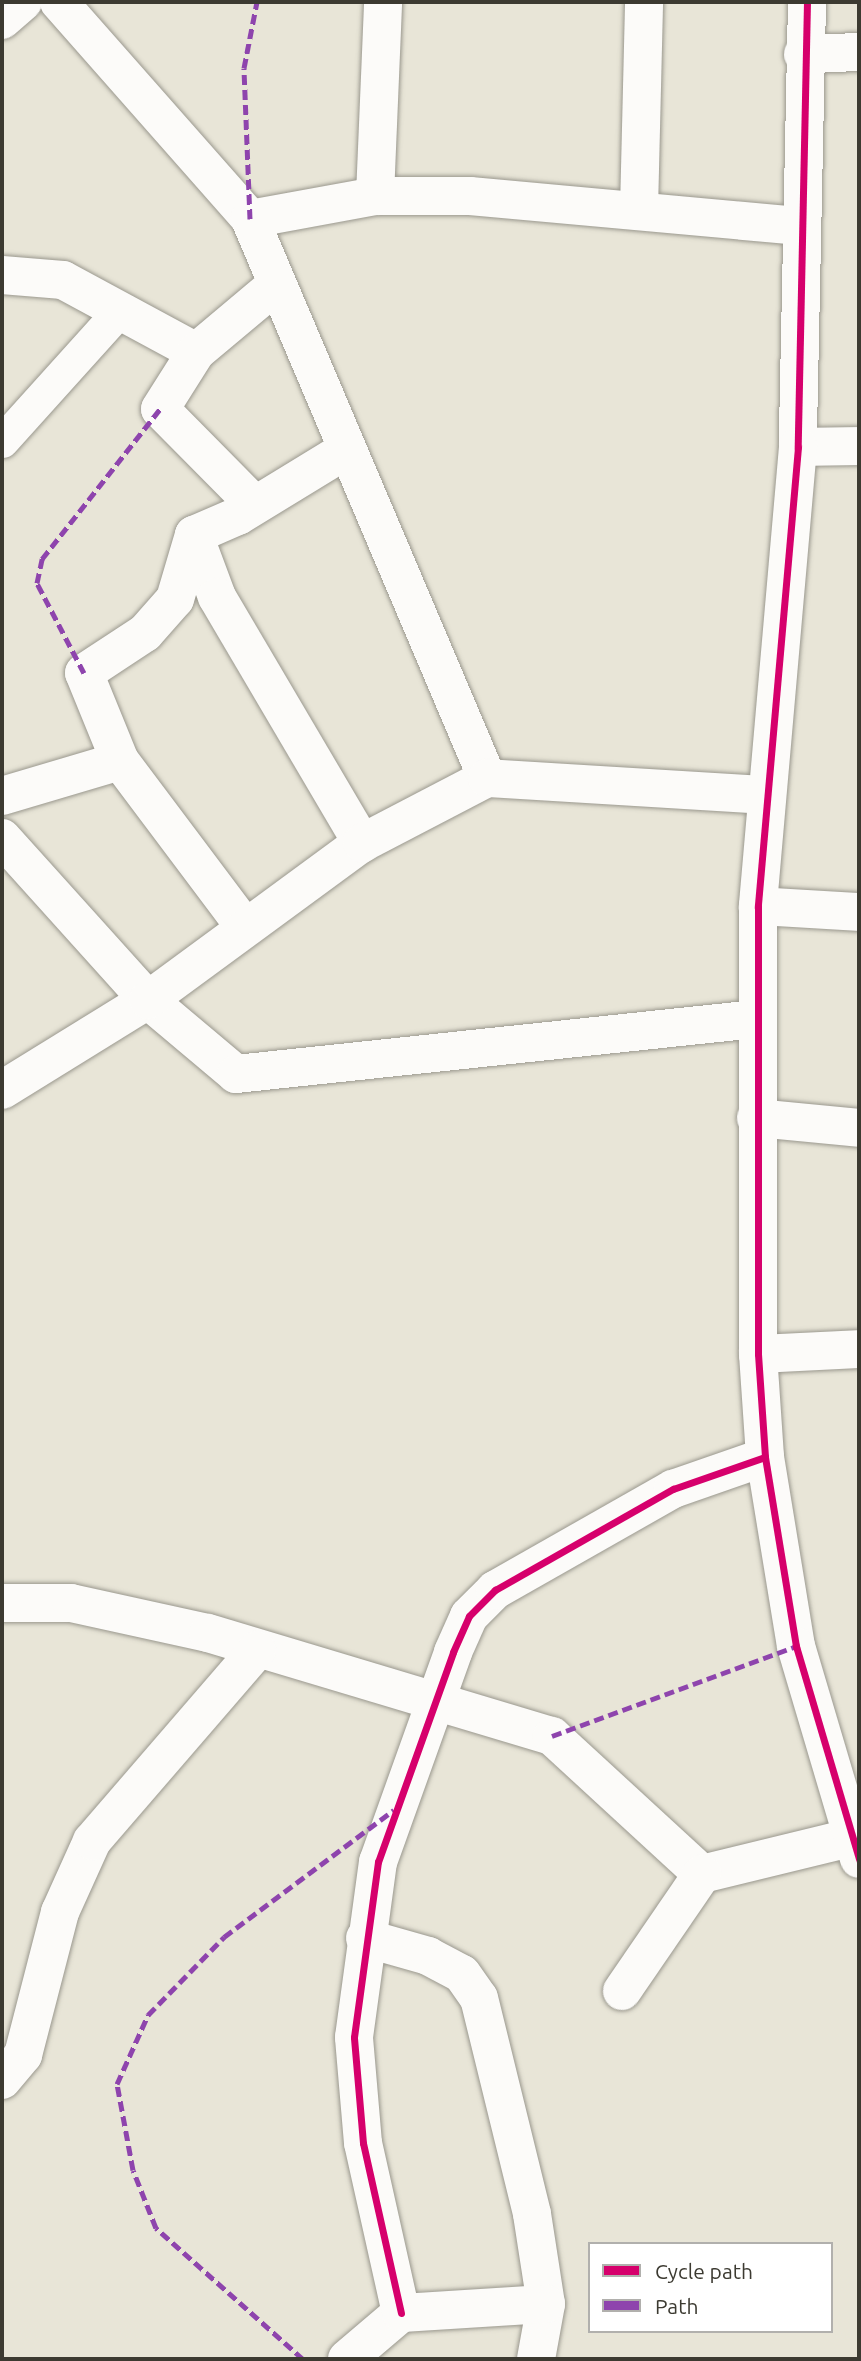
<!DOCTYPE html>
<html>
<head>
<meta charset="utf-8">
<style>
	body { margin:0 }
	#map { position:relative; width:861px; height:2361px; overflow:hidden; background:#e8e5d7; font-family:Ubuntu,sans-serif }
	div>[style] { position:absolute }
	.roads { filter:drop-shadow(0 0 2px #9a988e) drop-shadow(0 0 2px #9a988e) }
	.lane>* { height:33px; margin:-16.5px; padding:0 16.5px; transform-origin:16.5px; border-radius:16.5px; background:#fcfbf9 }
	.street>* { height:38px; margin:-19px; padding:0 19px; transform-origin:19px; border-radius:19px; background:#fcfbf9 }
	.secondary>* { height:38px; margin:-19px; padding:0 19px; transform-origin:19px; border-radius:19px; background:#fcfbf9 }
	.quiet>* { height:5px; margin-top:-2.5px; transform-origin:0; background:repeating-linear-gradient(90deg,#8e44ad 0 10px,transparent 0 15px) }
	.cycleway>* { height:7px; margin:-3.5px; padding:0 3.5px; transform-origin:3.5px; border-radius:3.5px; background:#d6006c }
	span { translate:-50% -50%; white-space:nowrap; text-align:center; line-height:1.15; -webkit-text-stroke:7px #fff; paint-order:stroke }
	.frame { position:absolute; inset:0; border:4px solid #3c3a31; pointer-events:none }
	.legend { position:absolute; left:588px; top:2242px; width:245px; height:91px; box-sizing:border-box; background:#fff; border:2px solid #b1b0ad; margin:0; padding:9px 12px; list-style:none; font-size:21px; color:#3c3a31 }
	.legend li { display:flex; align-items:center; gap:14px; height:35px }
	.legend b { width:35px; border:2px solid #b1b0ad }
</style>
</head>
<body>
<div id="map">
	<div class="roads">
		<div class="lane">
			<i style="left:2px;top:441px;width:175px;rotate:-48deg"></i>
		</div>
		<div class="street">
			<i style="left:59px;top:2px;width:289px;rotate:48.6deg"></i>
			<i style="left:250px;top:219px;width:607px;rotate:67.02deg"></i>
			<i style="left:2px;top:20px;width:28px;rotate:-41deg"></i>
			<i style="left:803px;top:54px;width:56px;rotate:-2deg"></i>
			<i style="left:375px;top:196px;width:194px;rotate:-87.6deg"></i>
			<i style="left:639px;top:210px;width:208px;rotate:-88.6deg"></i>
			<i style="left:250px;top:219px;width:127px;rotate:-10.4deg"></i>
			<i style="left:375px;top:196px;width:95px"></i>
			<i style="left:470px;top:196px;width:332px;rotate:5.2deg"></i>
			<i style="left:2px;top:275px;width:61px;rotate:4.7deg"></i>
			<i style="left:63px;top:280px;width:151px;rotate:28.4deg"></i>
			<i style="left:798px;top:447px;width:61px;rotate:-0.9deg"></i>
			<i style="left:253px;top:503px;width:132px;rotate:-134.7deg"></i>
			<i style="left:160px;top:409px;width:67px;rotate:-57.7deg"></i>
			<i style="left:196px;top:352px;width:106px;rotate:-40deg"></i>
			<i style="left:194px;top:535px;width:66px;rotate:69.6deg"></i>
			<i style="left:217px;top:597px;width:286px;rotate:59.5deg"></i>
			<i style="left:2px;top:796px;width:123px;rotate:-16.5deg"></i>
			<i style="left:2px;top:838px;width:218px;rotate:48deg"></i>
			<i style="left:148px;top:1000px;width:115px;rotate:40.1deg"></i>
			<i style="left:236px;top:1074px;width:523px;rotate:-6.04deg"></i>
			<i style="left:758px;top:906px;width:101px;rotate:3.4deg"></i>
			<i style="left:244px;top:926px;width:206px;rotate:-126.9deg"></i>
			<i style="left:120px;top:761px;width:95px;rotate:-112.2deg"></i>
			<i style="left:84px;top:673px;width:73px;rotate:-33.3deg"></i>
			<i style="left:145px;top:633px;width:45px;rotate:-48.6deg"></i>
			<i style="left:175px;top:599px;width:67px;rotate:-73.5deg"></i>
			<i style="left:194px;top:535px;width:48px;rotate:-23.4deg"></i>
			<i style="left:238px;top:516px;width:127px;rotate:-31.4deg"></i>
			<i style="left:2px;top:1090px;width:172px;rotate:-31.7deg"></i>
			<i style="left:148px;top:1000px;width:265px;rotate:-36.3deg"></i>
			<i style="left:362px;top:843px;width:141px;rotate:-27.5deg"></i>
			<i style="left:487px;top:778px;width:278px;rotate:3.5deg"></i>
			<i style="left:756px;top:1118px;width:103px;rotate:5.5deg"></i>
			<i style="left:758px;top:1354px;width:101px;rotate:-2.8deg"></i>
			<i style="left:2px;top:1603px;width:69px"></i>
			<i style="left:71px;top:1603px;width:140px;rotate:12.4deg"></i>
			<i style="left:208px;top:1633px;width:359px;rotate:16.7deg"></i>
			<i style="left:552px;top:1736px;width:204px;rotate:42.6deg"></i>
			<i style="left:702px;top:1874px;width:152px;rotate:-13.7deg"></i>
			<i style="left:365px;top:1938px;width:66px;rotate:15.9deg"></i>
			<i style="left:428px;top:1956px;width:38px;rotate:28deg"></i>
			<i style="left:462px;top:1974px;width:29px;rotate:55deg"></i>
			<i style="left:479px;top:1998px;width:222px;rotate:76.2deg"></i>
			<i style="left:532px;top:2214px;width:91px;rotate:81.2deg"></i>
			<i style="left:546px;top:2304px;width:56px;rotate:100.3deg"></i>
			<i style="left:622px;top:1991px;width:142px;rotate:-55.6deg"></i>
			<i style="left:2px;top:2080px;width:33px;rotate:-50deg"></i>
			<i style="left:23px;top:2055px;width:148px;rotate:-75.5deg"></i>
			<i style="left:60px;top:1912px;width:78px;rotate:-65.7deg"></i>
			<i style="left:92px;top:1841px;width:252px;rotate:-49.2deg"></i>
			<i style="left:401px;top:2313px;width:174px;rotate:-102.6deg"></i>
			<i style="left:363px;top:2143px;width:106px;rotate:-94.9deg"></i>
			<i style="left:354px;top:2037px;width:177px;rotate:-82.2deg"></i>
			<i style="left:378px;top:1862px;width:223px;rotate:-70.3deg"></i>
			<i style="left:453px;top:1652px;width:39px;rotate:-66deg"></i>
			<i style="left:469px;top:1616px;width:37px;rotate:-45deg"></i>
			<i style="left:495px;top:1590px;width:205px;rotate:-29.6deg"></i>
			<i style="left:673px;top:1489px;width:97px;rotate:-19.2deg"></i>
			<i style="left:347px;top:2359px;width:71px;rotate:-40.4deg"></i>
			<i style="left:401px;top:2313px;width:145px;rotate:-3.6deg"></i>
		</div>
		<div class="secondary">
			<i style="left:807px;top:2px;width:445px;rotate:91.2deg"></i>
			<i style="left:798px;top:447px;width:461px;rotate:95deg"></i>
			<i style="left:758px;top:906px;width:448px;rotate:90deg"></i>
			<i style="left:758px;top:1354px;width:103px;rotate:86.1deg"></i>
			<i style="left:765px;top:1457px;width:192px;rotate:80.7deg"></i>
			<i style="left:796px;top:1646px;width:222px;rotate:73.5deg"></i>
		</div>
	</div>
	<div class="quiet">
		<i style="left:250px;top:219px;width:151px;rotate:-92.3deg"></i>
		<i style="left:244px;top:68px;width:67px;rotate:-78.9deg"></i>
		<i style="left:84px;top:673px;width:102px;rotate:-117.6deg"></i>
		<i style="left:37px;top:583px;width:25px;rotate:-78deg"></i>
		<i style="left:42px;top:559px;width:191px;rotate:-51.8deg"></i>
		<i style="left:552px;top:1736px;width:260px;rotate:-20.2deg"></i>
		<i style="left:303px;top:2359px;width:197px;rotate:-138.3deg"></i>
		<i style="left:156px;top:2228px;width:62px;rotate:-111.6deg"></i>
		<i style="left:133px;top:2170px;width:87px;rotate:-100.5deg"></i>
		<i style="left:117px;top:2084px;width:76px;rotate:-65.8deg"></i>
		<i style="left:148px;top:2015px;width:109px;rotate:-45.7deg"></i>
		<i style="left:224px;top:1937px;width:212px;rotate:-36.8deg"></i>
	</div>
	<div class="cycleway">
		<i style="left:807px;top:2px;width:445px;rotate:91.2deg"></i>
		<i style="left:798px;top:447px;width:461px;rotate:95deg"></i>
		<i style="left:758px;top:906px;width:448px;rotate:90deg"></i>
		<i style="left:758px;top:1354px;width:103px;rotate:86.1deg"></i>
		<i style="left:765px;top:1457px;width:192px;rotate:80.7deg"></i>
		<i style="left:796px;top:1646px;width:222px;rotate:73.5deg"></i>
		<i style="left:401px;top:2313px;width:174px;rotate:-102.6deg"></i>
		<i style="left:363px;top:2143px;width:106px;rotate:-94.9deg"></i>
		<i style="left:354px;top:2037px;width:177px;rotate:-82.2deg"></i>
		<i style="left:378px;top:1862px;width:223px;rotate:-70.3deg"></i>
		<i style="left:453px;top:1652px;width:39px;rotate:-66deg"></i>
		<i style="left:469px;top:1616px;width:37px;rotate:-45deg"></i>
		<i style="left:495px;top:1590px;width:205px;rotate:-29.6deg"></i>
		<i style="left:673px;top:1489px;width:97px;rotate:-19.2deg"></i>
	</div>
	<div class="frame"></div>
	<ul class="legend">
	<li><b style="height:9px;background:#d6006c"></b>Cycle path</li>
	<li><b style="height:9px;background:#8e44ad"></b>Path</li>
	</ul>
</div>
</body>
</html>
